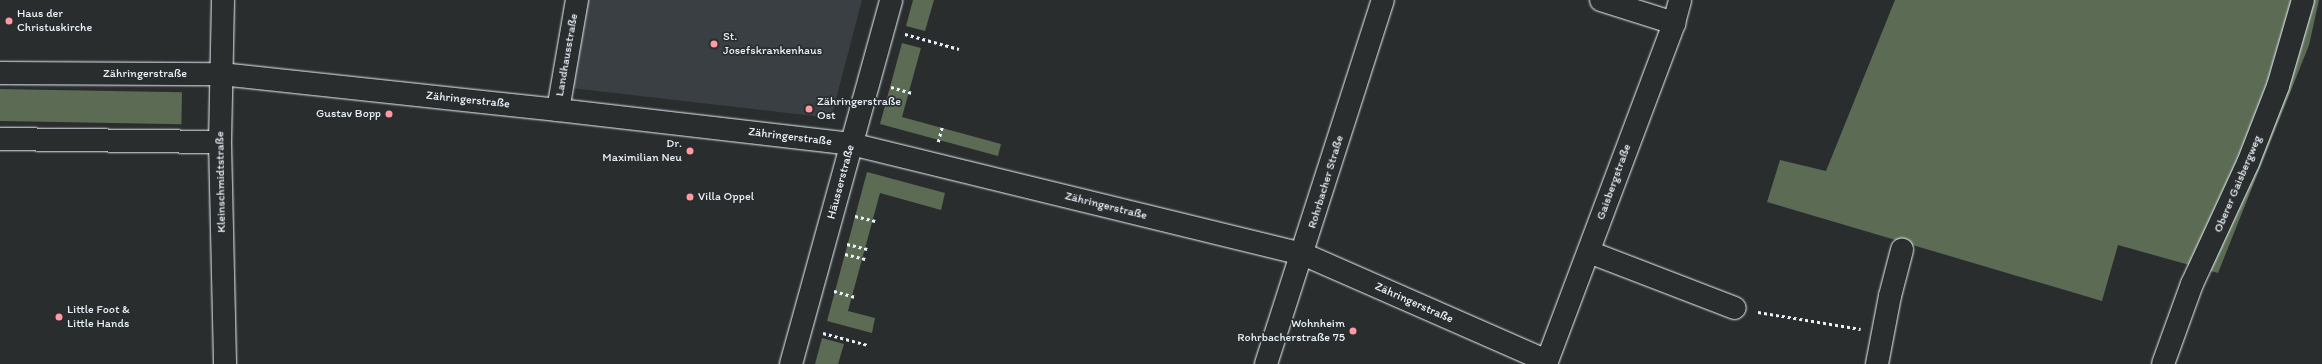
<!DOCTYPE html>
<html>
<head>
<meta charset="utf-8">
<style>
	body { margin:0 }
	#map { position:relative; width:2322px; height:364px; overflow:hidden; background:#2a2d2e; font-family:Itim,sans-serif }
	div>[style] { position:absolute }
	.built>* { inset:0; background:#3a3f44 }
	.green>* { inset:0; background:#5b6b54; transform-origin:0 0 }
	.path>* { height:2.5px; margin-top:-1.25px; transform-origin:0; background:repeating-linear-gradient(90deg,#e8f1f8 0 3px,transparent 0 6px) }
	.roads { filter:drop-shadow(0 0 1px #e8f1f8) drop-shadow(0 0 1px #e8f1f8) }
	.minor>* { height:22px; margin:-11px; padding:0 11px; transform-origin:11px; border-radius:11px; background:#2a2d2e }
	.major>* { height:22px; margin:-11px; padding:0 11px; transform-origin:11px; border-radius:11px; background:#2a2d2e }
	.dots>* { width:11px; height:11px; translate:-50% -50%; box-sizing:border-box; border:2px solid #2a2d2e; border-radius:50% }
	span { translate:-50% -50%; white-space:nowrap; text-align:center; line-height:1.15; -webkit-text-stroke:3.5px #2a2d2e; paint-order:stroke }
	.poi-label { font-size:12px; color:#e8f1f8 }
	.left { translate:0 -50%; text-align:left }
	.right { translate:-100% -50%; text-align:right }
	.street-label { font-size:12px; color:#e8f1f8 }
</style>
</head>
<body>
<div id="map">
	<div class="built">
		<i style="clip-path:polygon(587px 0,862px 0,831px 118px,571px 88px)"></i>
	</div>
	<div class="green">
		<i style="clip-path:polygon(913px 0,934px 0,925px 31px,906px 26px)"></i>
		<i style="clip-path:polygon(1895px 0,2319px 0,2309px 45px,2218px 273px,2118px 245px,2102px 301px,1767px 202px,1780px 160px,1826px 171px)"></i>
		<i style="clip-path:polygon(902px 43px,921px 48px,902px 117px,1001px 144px,998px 156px,880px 124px)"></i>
		<i style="left:0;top:89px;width:182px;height:32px;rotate:1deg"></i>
		<i style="clip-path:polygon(867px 172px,945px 193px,941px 210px,880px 193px,848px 311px,875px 318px,872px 333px,827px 321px)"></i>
		<i style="clip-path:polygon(822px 338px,844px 344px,838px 364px,815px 364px)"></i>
	</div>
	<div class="path">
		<i style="left:905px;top:34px;width:56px;rotate:15.5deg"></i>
		<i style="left:891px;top:87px;width:22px;rotate:16deg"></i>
		<i style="left:938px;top:142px;width:16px;rotate:-75deg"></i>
		<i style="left:855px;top:216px;width:21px;rotate:14deg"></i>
		<i style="left:847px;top:244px;width:21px;rotate:14deg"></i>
		<i style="left:845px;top:254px;width:21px;rotate:14deg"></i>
		<i style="left:834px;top:291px;width:22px;rotate:16deg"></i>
		<i style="left:1758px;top:312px;width:104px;rotate:9.4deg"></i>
		<i style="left:823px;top:333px;width:47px;rotate:14.9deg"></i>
	</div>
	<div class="roads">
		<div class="minor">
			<i style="left:223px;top:0;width:142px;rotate:91.2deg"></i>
			<i style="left:220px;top:142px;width:222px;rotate:88.7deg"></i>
			<i style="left:1601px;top:0;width:77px;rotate:17.5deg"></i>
			<i style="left:0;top:73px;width:221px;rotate:0.3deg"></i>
			<i style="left:221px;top:74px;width:339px;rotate:6.1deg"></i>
			<i style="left:558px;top:110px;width:295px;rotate:6.6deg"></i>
			<i style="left:851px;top:144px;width:465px;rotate:13.7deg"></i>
			<i style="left:1303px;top:254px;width:266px;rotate:23.7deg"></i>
			<i style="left:558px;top:110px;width:112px;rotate:-80.2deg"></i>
			<i style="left:0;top:139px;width:220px;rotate:0.8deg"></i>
			<i style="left:1589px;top:252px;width:156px;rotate:21deg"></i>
			<i style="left:791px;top:364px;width:377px;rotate:-74.6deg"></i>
			<i style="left:1546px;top:364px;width:364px;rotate:-69.4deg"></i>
			<i style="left:1674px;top:23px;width:24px;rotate:-75deg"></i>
			<i style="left:1877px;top:364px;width:69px;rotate:-79.2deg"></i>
			<i style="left:1890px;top:296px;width:48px;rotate:-75.4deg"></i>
			<i style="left:2163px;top:364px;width:85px;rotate:-70.1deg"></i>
			<i style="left:2192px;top:284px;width:133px;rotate:-65.2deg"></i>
			<i style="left:2248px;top:163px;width:83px;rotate:-68.7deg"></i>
			<i style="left:2278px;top:86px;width:90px;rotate:-73.8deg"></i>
		</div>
		<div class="major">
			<i style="left:1266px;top:364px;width:382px;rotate:-72.2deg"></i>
		</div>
	</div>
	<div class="dots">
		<i style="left:9px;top:21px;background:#ff9aa2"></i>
		<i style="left:714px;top:44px;background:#ff9aa2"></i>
		<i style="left:809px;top:109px;background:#ff9aa2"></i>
		<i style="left:389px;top:114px;background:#ff9aa2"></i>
		<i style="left:690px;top:151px;background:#ff9aa2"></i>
		<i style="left:690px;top:197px;background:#ff9aa2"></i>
		<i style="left:59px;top:317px;background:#ff9aa2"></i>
		<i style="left:1353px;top:331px;background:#ff9aa2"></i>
	</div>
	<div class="poi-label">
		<span class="left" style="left:17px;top:21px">Haus der<br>Christuskirche</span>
		<span class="left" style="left:723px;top:44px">St.<br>Josefskrankenhaus</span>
		<span class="left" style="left:817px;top:109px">Zähringerstraße<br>Ost</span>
		<span class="right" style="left:381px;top:114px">Gustav Bopp</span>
		<span class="right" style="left:682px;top:151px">Dr.<br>Maximilian Neu</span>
		<span class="left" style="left:698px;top:197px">Villa Oppel</span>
		<span class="left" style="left:67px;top:317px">Little Foot &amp;<br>Little Hands</span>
		<span class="right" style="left:1345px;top:331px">Wohnheim<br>Rohrbacherstraße 75</span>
	</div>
	<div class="street-label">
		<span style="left:567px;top:55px;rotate:-80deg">Landhausstraße</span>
		<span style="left:145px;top:74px">Zähringerstraße</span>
		<span style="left:468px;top:100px;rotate:6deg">Zähringerstraße</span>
		<span style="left:790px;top:137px;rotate:7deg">Zähringerstraße</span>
		<span style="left:221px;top:182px;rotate:-91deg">Kleinschmidtstraße</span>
		<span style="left:841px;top:182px;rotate:-75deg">Häusserstraße</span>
		<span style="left:1326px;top:182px;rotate:-73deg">Rohrbacher Straße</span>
		<span style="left:1614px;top:182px;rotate:-70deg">Gaisbergstraße</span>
		<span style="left:2238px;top:184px;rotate:-67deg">Oberer Gaisbergweg</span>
		<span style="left:1106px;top:206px;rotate:14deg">Zähringerstraße</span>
		<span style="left:1414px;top:303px;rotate:24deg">Zähringerstraße</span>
	</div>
</div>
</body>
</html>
